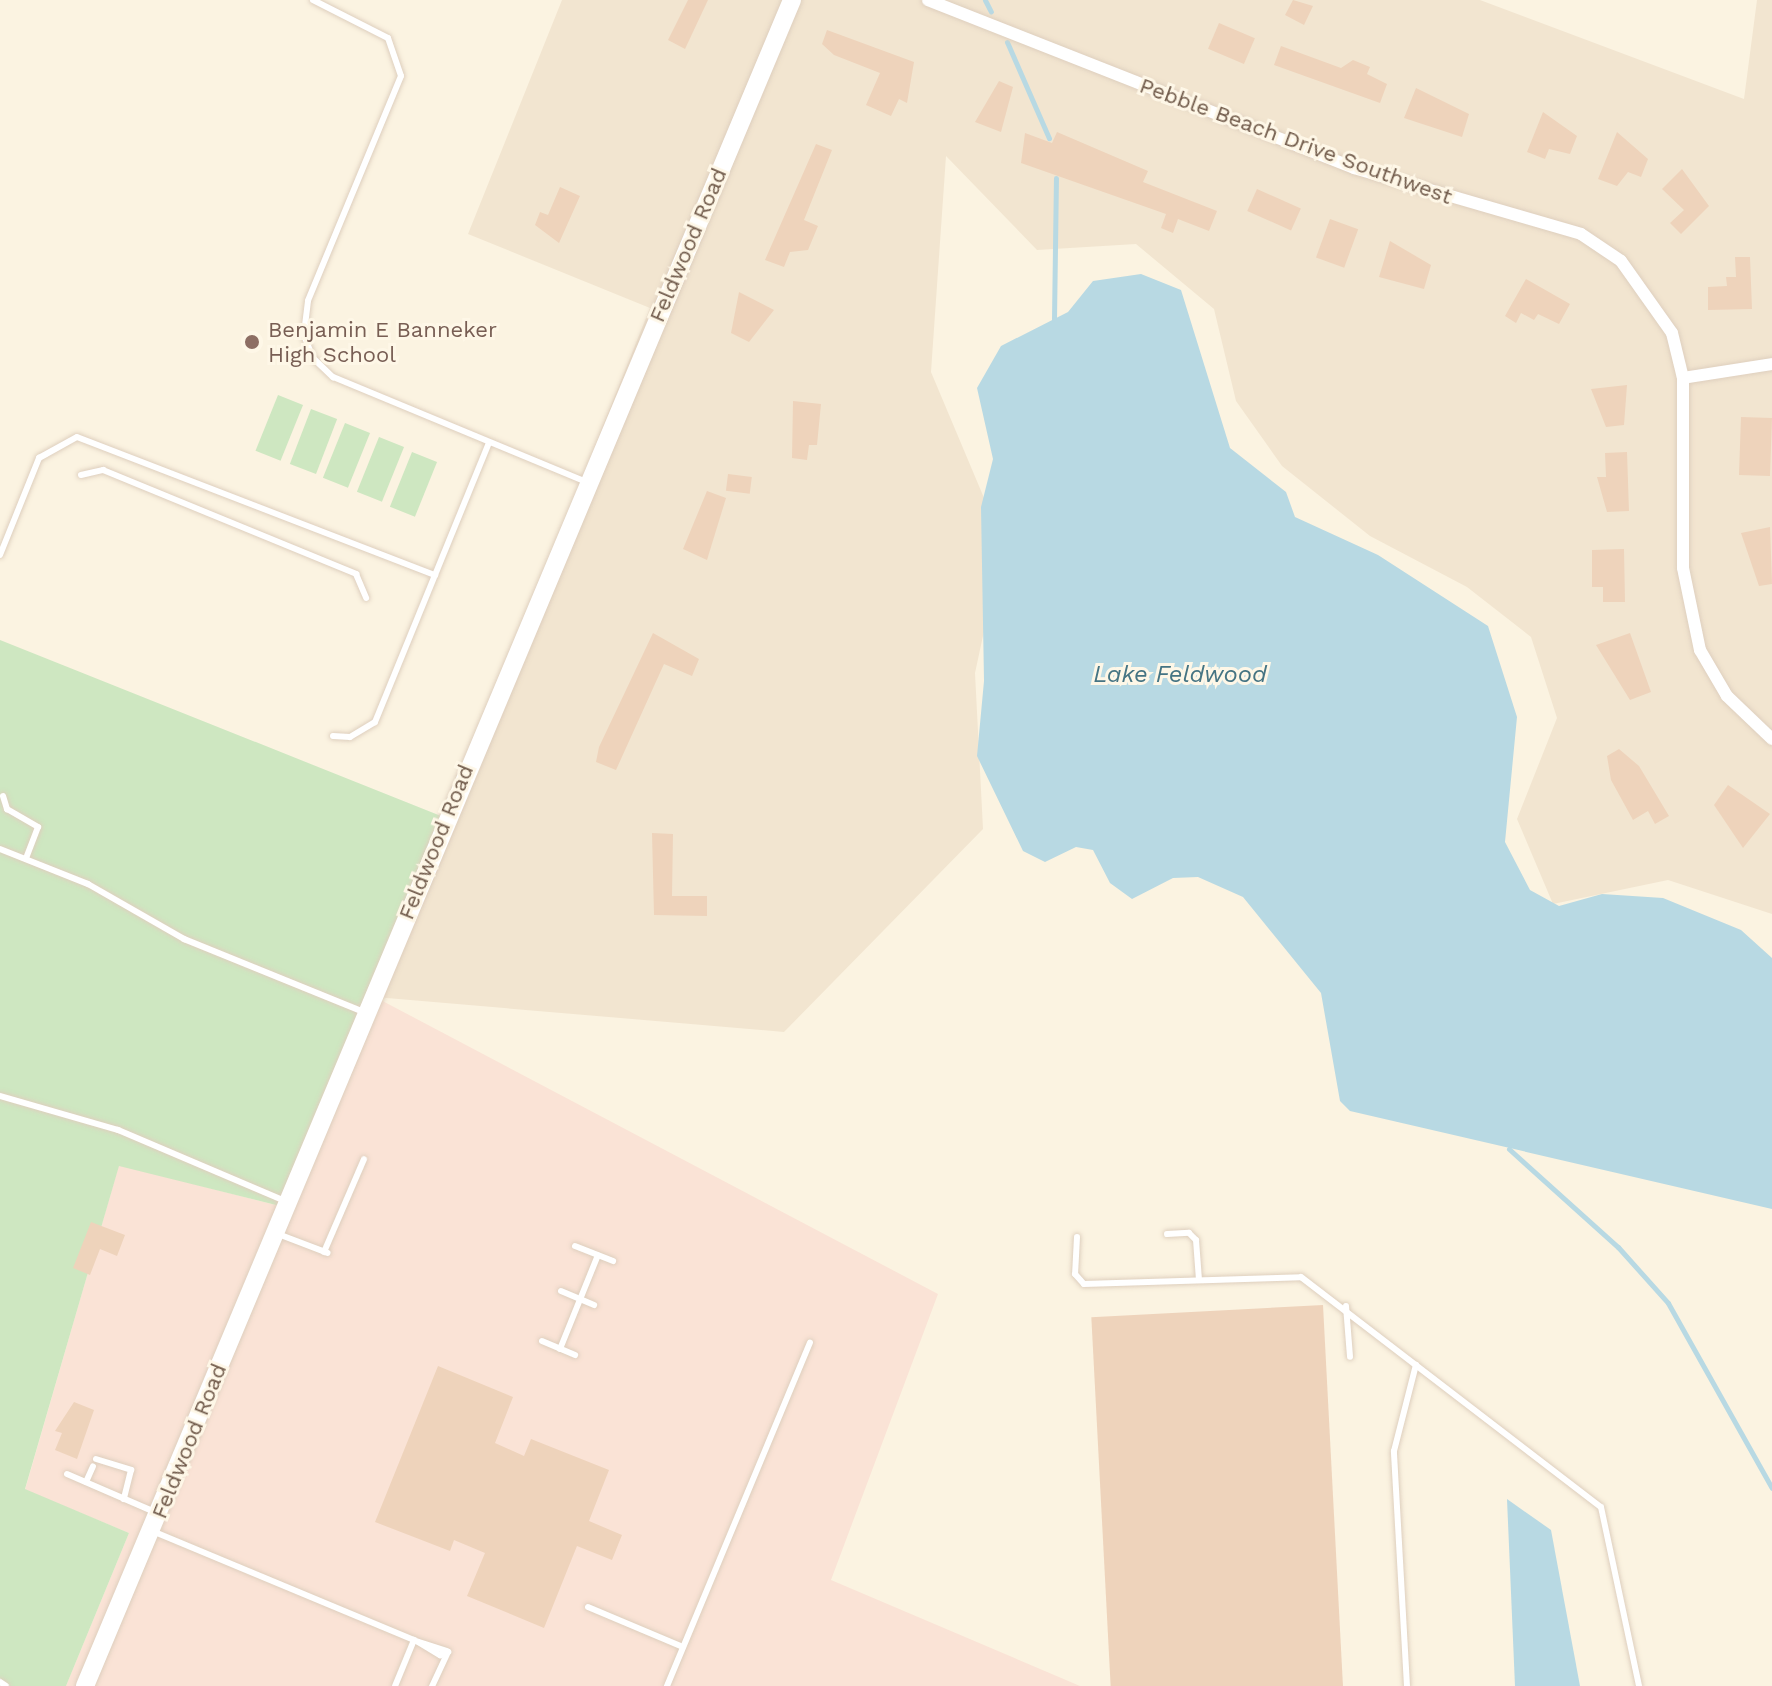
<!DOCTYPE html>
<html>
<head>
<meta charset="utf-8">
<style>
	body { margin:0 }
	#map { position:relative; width:1772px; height:1686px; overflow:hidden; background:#fbf3e1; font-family:"Work Sans",sans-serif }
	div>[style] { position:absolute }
	.residential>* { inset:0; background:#f2e5d0 }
	.commercial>* { inset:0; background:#fae3d6 }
	.green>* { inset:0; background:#cee7c1; transform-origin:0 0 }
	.water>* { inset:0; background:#b8d9e3 }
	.stream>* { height:5px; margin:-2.5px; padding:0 2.5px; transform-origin:2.5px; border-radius:2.5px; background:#b8d9e3 }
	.building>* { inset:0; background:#eed3bb; transform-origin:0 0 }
	.roads { filter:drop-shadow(0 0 2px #decfbe) drop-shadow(0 0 2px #decfbe) }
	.lane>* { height:6px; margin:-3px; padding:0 3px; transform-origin:3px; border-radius:3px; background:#fff }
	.street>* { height:12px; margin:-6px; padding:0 6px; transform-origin:6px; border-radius:6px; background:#fff }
	.secondary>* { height:18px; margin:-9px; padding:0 9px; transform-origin:9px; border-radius:9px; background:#fff }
	.dots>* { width:22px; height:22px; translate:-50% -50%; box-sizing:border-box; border:4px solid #fef7e7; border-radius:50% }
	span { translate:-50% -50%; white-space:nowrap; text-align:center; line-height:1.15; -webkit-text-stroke:6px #fef7e7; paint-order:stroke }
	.street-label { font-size:22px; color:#705a4a }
	.education-label { font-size:22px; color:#785e54 }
	.left { translate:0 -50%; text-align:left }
	.water-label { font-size:24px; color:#457483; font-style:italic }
</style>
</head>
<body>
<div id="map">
	<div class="residential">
		<i style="clip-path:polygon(562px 0,1480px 0,1744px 99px,1757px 0,1772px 0,1772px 914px,1668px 880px,1553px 904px,1517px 819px,1557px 718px,1531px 637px,1467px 587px,1370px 536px,1282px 466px,1236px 401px,1214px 309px,1136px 244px,1037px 250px,946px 156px,931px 372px,1003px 543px,975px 673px,983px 829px,784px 1032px,375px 997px,650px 308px,468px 234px)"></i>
	</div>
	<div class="commercial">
		<i style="clip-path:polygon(375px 997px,938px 1294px,831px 1580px,1080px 1686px,66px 1686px,129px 1533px,25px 1490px,119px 1165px,279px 1206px)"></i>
	</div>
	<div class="green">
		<i style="left:278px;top:395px;width:27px;height:60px;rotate:22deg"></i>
		<i style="left:311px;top:409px;width:28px;height:59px;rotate:21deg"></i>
		<i style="left:345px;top:423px;width:27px;height:59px;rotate:22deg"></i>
		<i style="left:379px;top:437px;width:27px;height:59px;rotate:22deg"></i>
		<i style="left:412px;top:452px;width:27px;height:59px;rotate:22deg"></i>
		<i style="clip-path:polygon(0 640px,446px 818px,280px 1206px,119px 1166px,25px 1489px,129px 1533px,66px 1686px,0 1686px)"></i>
	</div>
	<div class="water">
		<i style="clip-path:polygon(1141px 274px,1181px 290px,1230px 448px,1286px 492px,1295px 517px,1378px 555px,1488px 626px,1517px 717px,1505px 842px,1530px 890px,1559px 906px,1602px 894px,1663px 898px,1741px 930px,1772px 958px,1772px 1209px,1350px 1111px,1340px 1101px,1321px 993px,1243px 897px,1198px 877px,1173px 878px,1132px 899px,1110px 883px,1093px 850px,1076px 847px,1045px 862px,1023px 851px,977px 756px,984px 681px,981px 507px,993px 459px,977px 388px,1001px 346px,1068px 312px,1093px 281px)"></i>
		<i style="clip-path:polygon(1507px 1499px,1551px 1530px,1580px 1686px,1515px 1686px)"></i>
	</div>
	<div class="stream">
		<i style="left:985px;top:0;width:13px;rotate:63deg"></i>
		<i style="left:1007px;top:42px;width:105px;rotate:66.4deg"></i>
		<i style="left:1054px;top:319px;width:141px;rotate:-89.2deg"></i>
		<i style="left:1509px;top:1149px;width:147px;rotate:42deg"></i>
		<i style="left:1618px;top:1247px;width:75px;rotate:48.2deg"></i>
		<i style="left:1668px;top:1303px;width:212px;rotate:60.7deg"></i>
	</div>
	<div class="building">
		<i style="clip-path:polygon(688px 0,708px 0,685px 49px,668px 40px)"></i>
		<i style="clip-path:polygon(1293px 0,1313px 6px,1304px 25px,1285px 15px)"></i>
		<i style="left:1219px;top:23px;width:39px;height:28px;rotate:23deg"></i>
		<i style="clip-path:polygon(827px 30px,914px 62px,907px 103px,899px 99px,891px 116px,866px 105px,880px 73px,834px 55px,822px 44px)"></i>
		<i style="clip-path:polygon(1281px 46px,1341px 68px,1353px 60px,1370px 67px,1367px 74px,1387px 84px,1380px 103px,1274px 65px)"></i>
		<i style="clip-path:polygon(999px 81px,1013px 87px,1001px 132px,975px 122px)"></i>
		<i style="clip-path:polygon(1416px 88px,1469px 114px,1462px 137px,1404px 118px)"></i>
		<i style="clip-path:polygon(1543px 112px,1577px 136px,1570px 154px,1549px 149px,1545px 159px,1527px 152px)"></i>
		<i style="clip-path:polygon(1057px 132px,1148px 171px,1143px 182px,1217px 211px,1209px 231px,1178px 219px,1173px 233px,1161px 228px,1166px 214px,1021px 163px,1025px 133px,1052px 143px)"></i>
		<i style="clip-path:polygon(1617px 132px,1648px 159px,1641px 177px,1628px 172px,1617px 186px,1598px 179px)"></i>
		<i style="clip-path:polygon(816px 144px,832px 150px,804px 220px,818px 226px,808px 250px,790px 252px,784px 267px,765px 260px)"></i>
		<i style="clip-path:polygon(1682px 169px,1709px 206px,1681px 234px,1670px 223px,1684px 210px,1662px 189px)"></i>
		<i style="clip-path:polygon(560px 187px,580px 196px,559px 243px,535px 225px,540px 212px,548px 215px)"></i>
		<i style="left:1257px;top:189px;width:48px;height:24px;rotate:24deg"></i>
		<i style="left:1330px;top:219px;width:30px;height:41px;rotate:20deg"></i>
		<i style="clip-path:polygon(1390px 241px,1431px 265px,1424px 289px,1379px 277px)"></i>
		<i style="clip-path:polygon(1735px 257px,1750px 257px,1752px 309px,1708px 310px,1708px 287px,1727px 286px,1726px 277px,1736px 277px)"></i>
		<i style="clip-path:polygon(1526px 279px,1570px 304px,1559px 324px,1538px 314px,1534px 320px,1521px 313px,1516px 323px,1505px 316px)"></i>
		<i style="clip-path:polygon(739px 292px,774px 310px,749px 342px,731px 333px)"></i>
		<i style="clip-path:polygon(1627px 385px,1624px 425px,1606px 427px,1591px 389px)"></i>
		<i style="clip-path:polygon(793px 401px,821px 404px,817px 445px,809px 445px,807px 460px,792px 458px)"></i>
		<i style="left:1741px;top:417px;width:31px;height:58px;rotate:2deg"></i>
		<i style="clip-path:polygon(1627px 452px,1629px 511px,1607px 512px,1597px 477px,1606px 477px,1605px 453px)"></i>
		<i style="left:728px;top:474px;width:24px;height:17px;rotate:7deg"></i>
		<i style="clip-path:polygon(707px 491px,726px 498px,707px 560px,683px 549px)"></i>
		<i style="clip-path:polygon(1770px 527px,1772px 584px,1759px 586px,1741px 533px)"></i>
		<i style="clip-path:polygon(1624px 549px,1625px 602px,1603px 602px,1603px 587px,1592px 587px,1592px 550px)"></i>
		<i style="clip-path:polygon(653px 633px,699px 659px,692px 676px,664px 664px,616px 770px,596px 762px,599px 747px)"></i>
		<i style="clip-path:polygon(1630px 633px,1651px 692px,1630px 700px,1596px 645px)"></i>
		<i style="clip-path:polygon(1619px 749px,1639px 766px,1669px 816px,1655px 824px,1648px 811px,1633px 820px,1611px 780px,1607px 756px)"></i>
		<i style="clip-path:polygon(1728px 785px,1770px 814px,1743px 848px,1714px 805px)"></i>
		<i style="clip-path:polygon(652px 833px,673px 834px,672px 896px,707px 896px,707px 916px,654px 915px)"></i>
		<i style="clip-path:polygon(91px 1222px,125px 1235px,117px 1256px,100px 1249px,90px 1275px,73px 1268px)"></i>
		<i style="left:1323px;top:1305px;width:382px;height:232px;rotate:87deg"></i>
		<i style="clip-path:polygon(438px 1366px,513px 1397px,495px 1443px,524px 1456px,531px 1439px,609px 1470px,589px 1521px,622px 1535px,612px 1560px,577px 1546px,544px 1628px,467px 1596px,485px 1553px,454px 1540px,450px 1551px,375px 1522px)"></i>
		<i style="clip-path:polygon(74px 1402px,94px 1410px,77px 1459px,55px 1450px,62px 1433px,55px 1431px)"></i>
	</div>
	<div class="roads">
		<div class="lane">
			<i style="left:313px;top:0;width:84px;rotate:26.9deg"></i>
			<i style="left:388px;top:38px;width:40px;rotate:71.1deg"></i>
			<i style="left:401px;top:76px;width:243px;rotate:112.5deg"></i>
			<i style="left:308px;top:301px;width:34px;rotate:97deg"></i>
			<i style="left:304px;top:335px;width:25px;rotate:69deg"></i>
			<i style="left:313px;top:358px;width:28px;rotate:44deg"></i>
			<i style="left:333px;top:377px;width:274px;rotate:22.5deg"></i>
			<i style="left:81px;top:475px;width:23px;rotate:-13deg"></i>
			<i style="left:103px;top:470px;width:274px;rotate:22.3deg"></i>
			<i style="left:356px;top:574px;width:26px;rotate:67deg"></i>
			<i style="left:0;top:555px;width:105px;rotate:-68.1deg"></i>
			<i style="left:39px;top:458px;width:43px;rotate:-28.9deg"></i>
			<i style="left:77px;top:437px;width:384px;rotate:21.1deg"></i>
			<i style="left:333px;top:736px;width:17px;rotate:3deg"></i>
			<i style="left:350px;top:737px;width:29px;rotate:-31deg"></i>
			<i style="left:375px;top:722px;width:302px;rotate:-67.8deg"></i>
			<i style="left:3px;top:796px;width:14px;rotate:73deg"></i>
			<i style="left:7px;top:809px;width:36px;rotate:30deg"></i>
			<i style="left:38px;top:827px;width:34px;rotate:111deg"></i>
			<i style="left:0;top:849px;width:95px;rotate:21.7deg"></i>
			<i style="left:88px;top:884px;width:111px;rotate:29.8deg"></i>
			<i style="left:184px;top:939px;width:196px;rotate:22.1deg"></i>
			<i style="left:0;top:1096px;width:123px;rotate:16.1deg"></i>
			<i style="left:118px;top:1130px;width:181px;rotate:23deg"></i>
			<i style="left:278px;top:1234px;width:53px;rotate:20.8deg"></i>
			<i style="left:1167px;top:1234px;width:22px;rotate:-3deg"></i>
			<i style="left:1189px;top:1233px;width:10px;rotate:45deg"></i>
			<i style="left:1196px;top:1240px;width:40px;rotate:85.7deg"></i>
			<i style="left:1077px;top:1237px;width:37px;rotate:93deg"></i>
			<i style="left:1075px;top:1274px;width:13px;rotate:48deg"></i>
			<i style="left:1084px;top:1284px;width:217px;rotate:-1.8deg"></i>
			<i style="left:1301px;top:1277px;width:378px;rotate:37.5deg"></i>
			<i style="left:1601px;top:1507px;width:183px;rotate:78deg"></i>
			<i style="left:575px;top:1246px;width:41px;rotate:21.5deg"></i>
			<i style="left:324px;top:1252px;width:101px;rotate:-66.7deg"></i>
			<i style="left:561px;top:1291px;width:36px;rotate:23deg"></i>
			<i style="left:1346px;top:1306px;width:51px;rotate:85.5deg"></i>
			<i style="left:542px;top:1341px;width:36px;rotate:23deg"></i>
			<i style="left:560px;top:1349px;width:101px;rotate:-68deg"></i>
			<i style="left:96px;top:1459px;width:37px;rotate:17deg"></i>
			<i style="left:131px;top:1470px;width:30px;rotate:104deg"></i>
			<i style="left:67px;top:1474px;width:96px;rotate:23.4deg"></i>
			<i style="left:86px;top:1482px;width:17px;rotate:-66deg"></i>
			<i style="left:152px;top:1531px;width:284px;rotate:22.6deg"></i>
			<i style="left:414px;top:1640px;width:50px;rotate:112.4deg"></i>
			<i style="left:588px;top:1607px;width:103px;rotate:22.8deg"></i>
			<i style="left:416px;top:1641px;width:32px;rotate:18deg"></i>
			<i style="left:418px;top:1642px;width:26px;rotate:31deg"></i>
			<i style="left:440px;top:1655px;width:9px;rotate:-21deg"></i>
			<i style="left:448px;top:1652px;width:38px;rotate:115deg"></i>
			<i style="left:0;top:1682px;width:7px;rotate:34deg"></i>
			<i style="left:667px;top:1686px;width:372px;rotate:-67.4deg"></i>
			<i style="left:1407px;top:1686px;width:235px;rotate:-93.2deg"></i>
			<i style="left:1394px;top:1451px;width:89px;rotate:-75.7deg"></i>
		</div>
		<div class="street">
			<i style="left:928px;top:0;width:458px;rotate:21.5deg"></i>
			<i style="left:1354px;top:168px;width:236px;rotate:16.2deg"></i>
			<i style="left:1581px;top:234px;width:48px;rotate:34deg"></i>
			<i style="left:1621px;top:261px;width:88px;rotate:54.7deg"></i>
			<i style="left:1672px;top:333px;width:46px;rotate:76.3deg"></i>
			<i style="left:1683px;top:378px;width:190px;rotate:90deg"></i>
			<i style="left:1683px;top:568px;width:84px;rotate:78.3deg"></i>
			<i style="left:1700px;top:650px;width:53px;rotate:59.6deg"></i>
			<i style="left:1727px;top:696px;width:62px;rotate:43.7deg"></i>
			<i style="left:1683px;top:378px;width:90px;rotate:-8.9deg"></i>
		</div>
		<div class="secondary">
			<i style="left:85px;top:1686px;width:1828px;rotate:-67.25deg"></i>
		</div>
	</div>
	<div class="dots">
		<i style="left:252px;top:342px;background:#8d6e63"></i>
	</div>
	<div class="street-label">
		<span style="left:1296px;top:141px;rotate:20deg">Pebble Beach Drive Southwest</span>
		<span style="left:688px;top:245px;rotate:-67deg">Feldwood Road</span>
		<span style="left:436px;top:842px;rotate:-68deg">Feldwood Road</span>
		<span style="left:189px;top:1441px;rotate:-68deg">Feldwood Road</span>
	</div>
	<div class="education-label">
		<span class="left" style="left:268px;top:342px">Benjamin E Banneker<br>High School</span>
	</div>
	<div class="water-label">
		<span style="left:1180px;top:675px">Lake Feldwood</span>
	</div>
</div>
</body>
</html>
